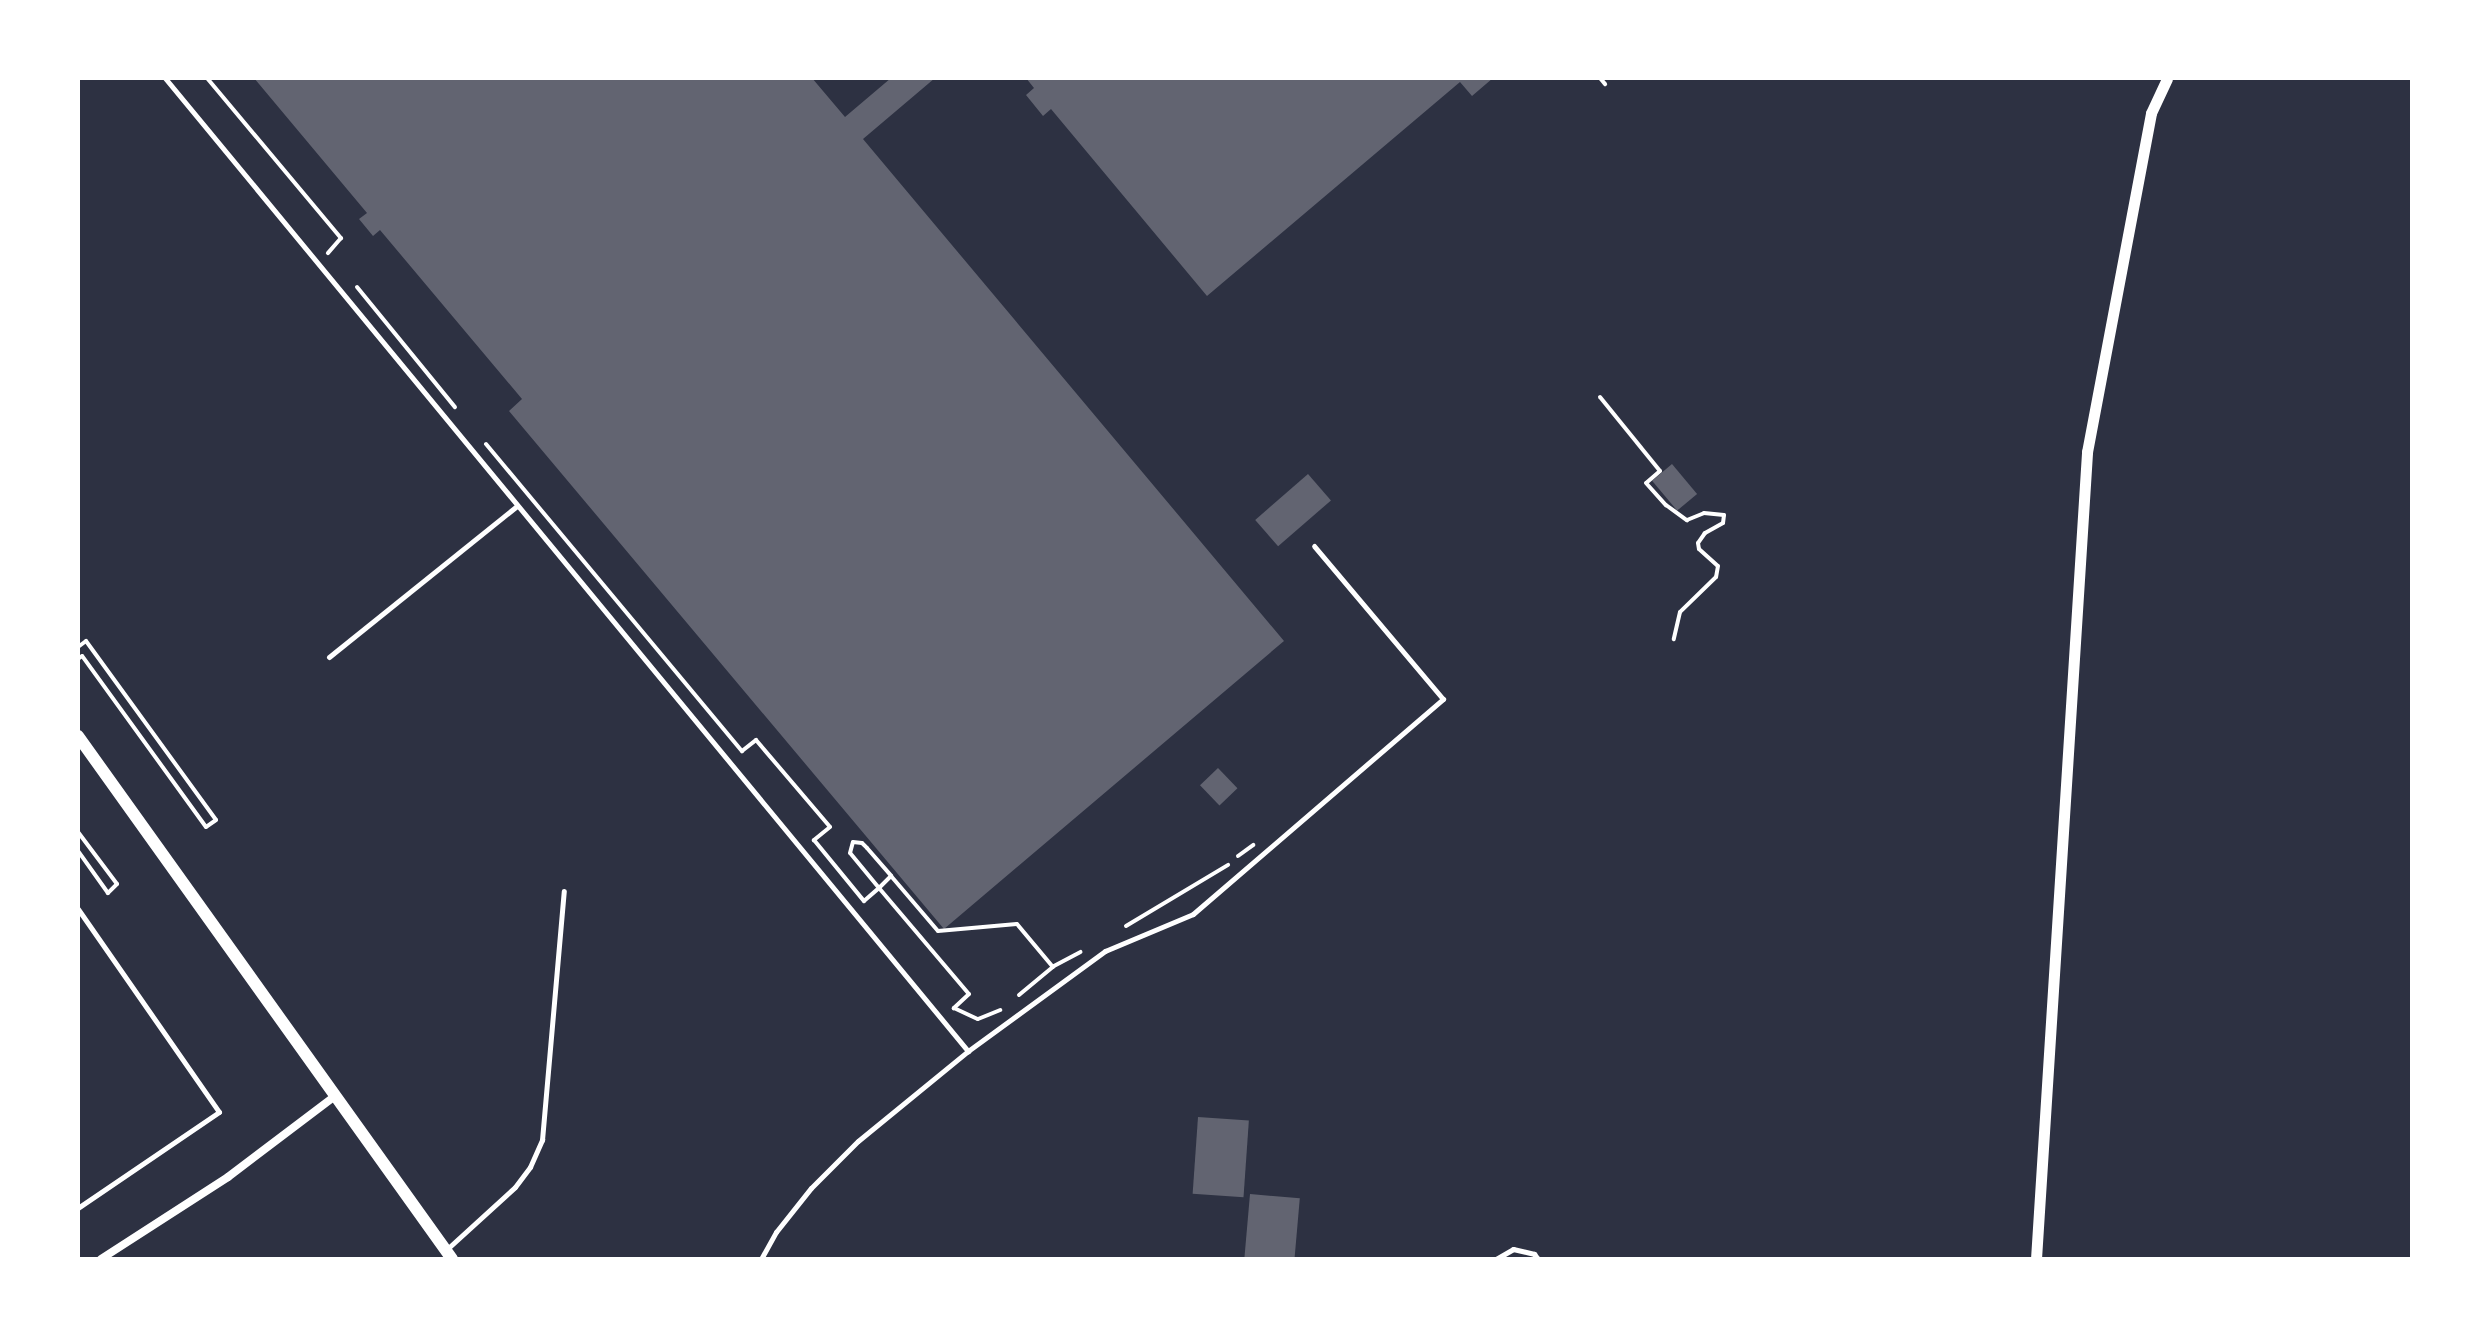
<!DOCTYPE html>
<html>
<head>
<meta charset="utf-8">
<style>
	body { margin:0 }
	#map { position:relative; width:2490px; height:1337px; overflow:hidden; background:#2d3142; font-family:"Noto Sans",sans-serif }
	div>[style] { position:absolute }
	.building>* { inset:0; background:#626471; transform-origin:0 0 }
	.path>* { height:4px; margin:-2px; padding:0 2px; transform-origin:2px; border-radius:2px; background:#fff }
	.service>* { height:5px; margin:-2.5px; padding:0 2.5px; transform-origin:2.5px; border-radius:2.5px; background:#fff }
	.minor>* { height:8px; margin:-4px; padding:0 4px; transform-origin:4px; border-radius:4px; background:#fff }
	.tertiary>* { height:11px; margin:-5.5px; padding:0 5.5px; transform-origin:5.5px; border-radius:5.5px; background:#fff }
	.secondary>* { height:12px; margin:-6px; padding:0 6px; transform-origin:6px; border-radius:6px; background:#fff }
	span { translate:-50% -50%; white-space:nowrap; text-align:center; line-height:1.15; -webkit-text-stroke:8px #fff; paint-order:stroke }
	.frame { position:absolute; inset:0; border:80px solid #fff; pointer-events:none }
</style>
</head>
<body>
<div id="map">
	<div class="building">
		<i style="clip-path:polygon(254px 78px,812px 78px,845px 117px,891px 78px,935px 78px,863px 139px,1284px 641px,944px 929px,509px 411px,522px 399px,380px 230px,373px 236px,359px 219px,367px 213px)"></i>
		<i style="clip-path:polygon(1026px 78px,1493px 78px,1472px 96px,1460px 82px,1207px 296px,1051px 109px,1043px 116px,1026px 95px,1034px 88px)"></i>
		<i style="left:1672px;top:464px;width:39px;height:26px;rotate:50deg"></i>
		<i style="left:1308px;top:474px;width:35px;height:70px;rotate:49deg"></i>
		<i style="left:1218px;top:768px;width:28px;height:25px;rotate:46deg"></i>
		<i style="left:1198px;top:1117px;width:51px;height:77px;rotate:4deg"></i>
		<i style="left:1250px;top:1194px;width:50px;height:65px;rotate:5deg"></i>
	</div>
	<div class="path">
		<i style="left:207px;top:78px;width:209px;rotate:50.1deg"></i>
		<i style="left:341px;top:238px;width:20px;rotate:131deg"></i>
		<i style="left:1600px;top:78px;width:8px;rotate:50deg"></i>
		<i style="left:357px;top:287px;width:155px;rotate:50.8deg"></i>
		<i style="left:1600px;top:397px;width:95px;rotate:51deg"></i>
		<i style="left:1660px;top:471px;width:18px;rotate:139deg"></i>
		<i style="left:1646px;top:483px;width:30px;rotate:48deg"></i>
		<i style="left:1666px;top:505px;width:26px;rotate:36deg"></i>
		<i style="left:1687px;top:520px;width:18px;rotate:-22deg"></i>
		<i style="left:1704px;top:513px;width:20px;rotate:6deg"></i>
		<i style="left:1724px;top:515px;width:8px;rotate:97deg"></i>
		<i style="left:1723px;top:523px;width:21px;rotate:151deg"></i>
		<i style="left:1705px;top:533px;width:12px;rotate:125deg"></i>
		<i style="left:1698px;top:543px;width:6px;rotate:81deg"></i>
		<i style="left:1699px;top:549px;width:25px;rotate:42deg"></i>
		<i style="left:1718px;top:566px;width:11px;rotate:100deg"></i>
		<i style="left:1716px;top:577px;width:50px;rotate:135.8deg"></i>
		<i style="left:1680px;top:612px;width:28px;rotate:103deg"></i>
		<i style="left:486px;top:444px;width:400px;rotate:50.2deg"></i>
		<i style="left:742px;top:751px;width:18px;rotate:-38deg"></i>
		<i style="left:756px;top:740px;width:114px;rotate:49.6deg"></i>
		<i style="left:830px;top:827px;width:21px;rotate:141deg"></i>
		<i style="left:814px;top:840px;width:79px;rotate:50.7deg"></i>
		<i style="left:864px;top:901px;width:20px;rotate:-41deg"></i>
		<i style="left:879px;top:888px;width:139px;rotate:49.7deg"></i>
		<i style="left:969px;top:994px;width:21px;rotate:137deg"></i>
		<i style="left:954px;top:1008px;width:26px;rotate:25deg"></i>
		<i style="left:978px;top:1019px;width:24px;rotate:-22deg"></i>
		<i style="left:78px;top:647px;width:10px;rotate:-37deg"></i>
		<i style="left:86px;top:641px;width:221px;rotate:54deg"></i>
		<i style="left:216px;top:820px;width:12px;rotate:145deg"></i>
		<i style="left:206px;top:827px;width:211px;rotate:-125.9deg"></i>
		<i style="left:82px;top:656px;width:5px;rotate:143deg"></i>
		<i style="left:78px;top:832px;width:65px;rotate:53.1deg"></i>
		<i style="left:117px;top:884px;width:13px;rotate:135deg"></i>
		<i style="left:108px;top:893px;width:52px;rotate:-125.5deg"></i>
		<i style="left:1238px;top:856px;width:19px;rotate:-36deg"></i>
		<i style="left:891px;top:876px;width:17px;rotate:135deg"></i>
		<i style="left:879px;top:888px;width:45px;rotate:-129.6deg"></i>
		<i style="left:850px;top:853px;width:11px;rotate:-75deg"></i>
		<i style="left:853px;top:842px;width:9px;rotate:6deg"></i>
		<i style="left:862px;top:843px;width:7px;rotate:45deg"></i>
		<i style="left:867px;top:848px;width:37px;rotate:49deg"></i>
		<i style="left:891px;top:876px;width:72px;rotate:49.5deg"></i>
		<i style="left:938px;top:931px;width:79px;rotate:-5.1deg"></i>
		<i style="left:1017px;top:924px;width:56px;rotate:50.1deg"></i>
		<i style="left:1126px;top:926px;width:119px;rotate:-30.9deg"></i>
		<i style="left:1019px;top:995px;width:45px;rotate:-39.6deg"></i>
		<i style="left:1054px;top:966px;width:30px;rotate:-28deg"></i>
	</div>
	<div class="service">
		<i style="left:165px;top:78px;width:1262px;rotate:50.47deg"></i>
		<i style="left:329px;top:657px;width:241px;rotate:-38.8deg"></i>
		<i style="left:78px;top:909px;width:247px;rotate:55.2deg"></i>
		<i style="left:219px;top:1112px;width:171px;rotate:145.8deg"></i>
		<i style="left:446px;top:1250px;width:93px;rotate:-42.4deg"></i>
		<i style="left:515px;top:1187px;width:25px;rotate:-53deg"></i>
		<i style="left:530px;top:1167px;width:30px;rotate:-66deg"></i>
		<i style="left:542px;top:1140px;width:250px;rotate:-85deg"></i>
		<i style="left:761px;top:1259px;width:31px;rotate:-61deg"></i>
		<i style="left:776px;top:1232px;width:56px;rotate:-51.5deg"></i>
		<i style="left:811px;top:1188px;width:66px;rotate:-45deg"></i>
		<i style="left:858px;top:1141px;width:142px;rotate:-39.3deg"></i>
		<i style="left:968px;top:1051px;width:170px;rotate:-36.1deg"></i>
		<i style="left:1105px;top:951px;width:95px;rotate:-22.8deg"></i>
		<i style="left:1193px;top:914px;width:330px;rotate:-40.7deg"></i>
		<i style="left:1443px;top:699px;width:200px;rotate:-130.1deg"></i>
		<i style="left:1496px;top:1259px;width:20px;rotate:-30deg"></i>
		<i style="left:1513px;top:1249px;width:22px;rotate:13deg"></i>
		<i style="left:1534px;top:1254px;width:6px;rotate:51deg"></i>
	</div>
	<div class="minor">
		<i style="left:101px;top:1259px;width:151px;rotate:-32.8deg"></i>
		<i style="left:228px;top:1177px;width:134px;rotate:-37.1deg"></i>
	</div>
	<div class="tertiary">
		<i style="left:2036px;top:1259px;width:809px;rotate:-86.38deg"></i>
		<i style="left:2087px;top:452px;width:345px;rotate:-79.3deg"></i>
		<i style="left:2151px;top:113px;width:38px;rotate:-65deg"></i>
	</div>
	<div class="secondary">
		<i style="left:78px;top:736px;width:643px;rotate:54.43deg"></i>
	</div>
	<div class="frame"></div>
</div>
</body>
</html>
